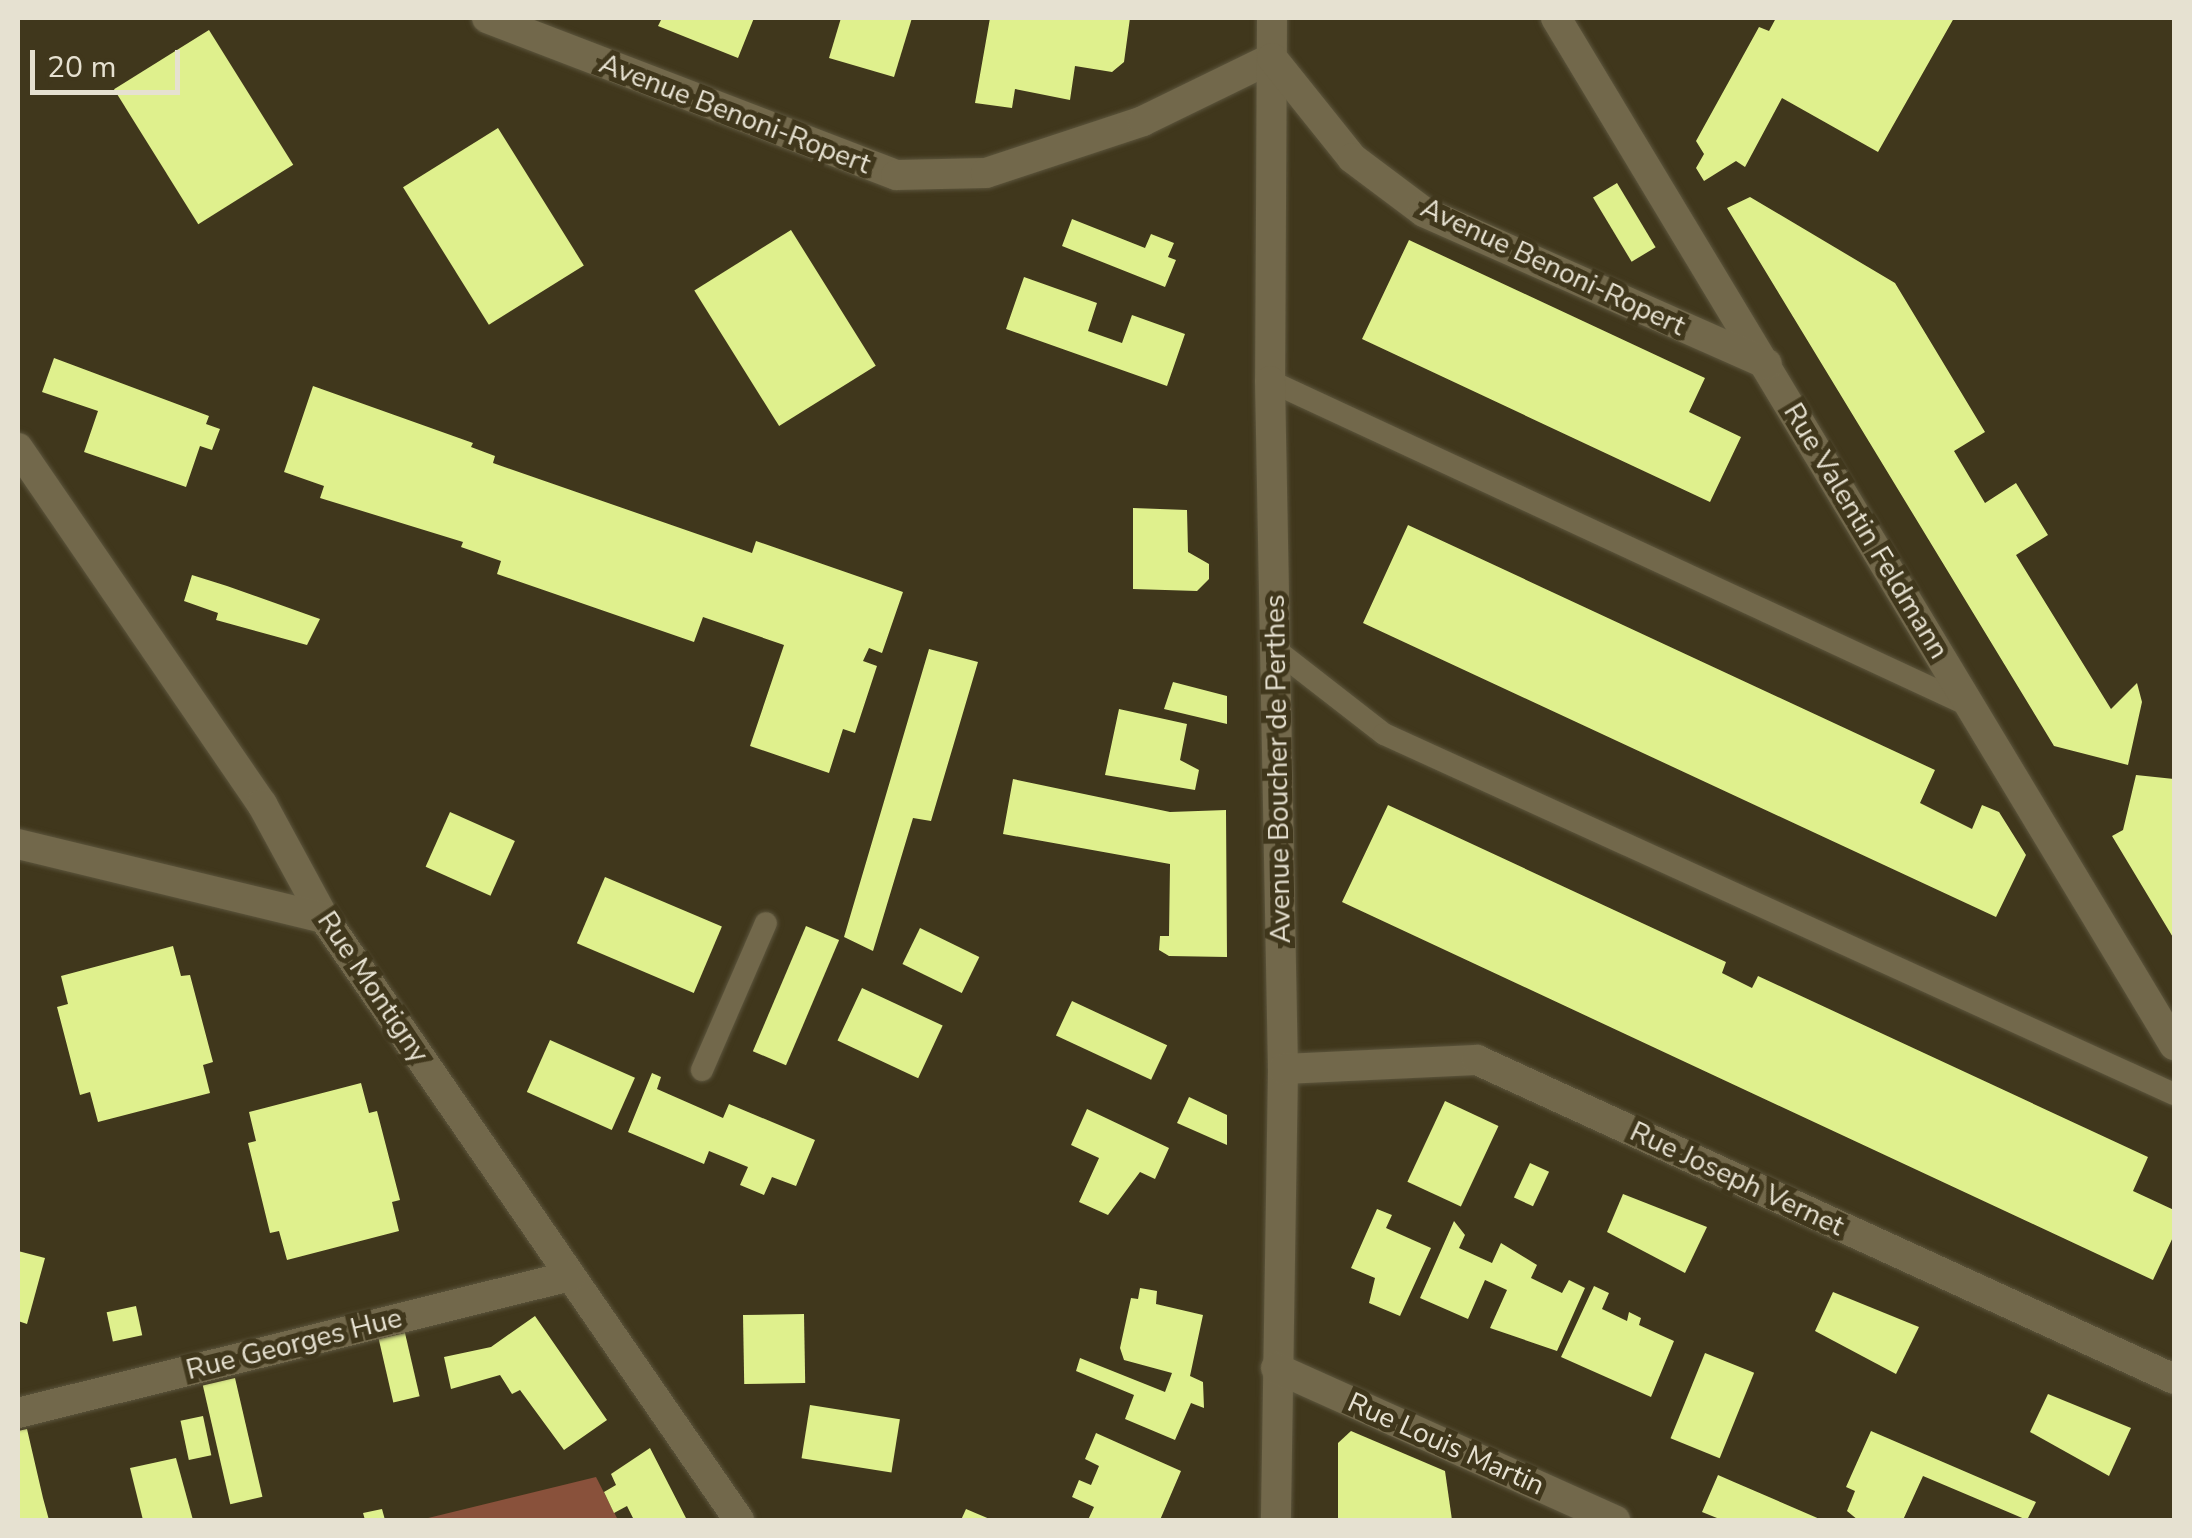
<!DOCTYPE html>
<html>
<head>
<meta charset="utf-8">
<style>
	body { margin:0 }
	#map { position:relative; width:2192px; height:1538px; overflow:hidden; background:#40371c; font-family:"Nunito Sans",sans-serif }
	div>[style] { position:absolute }
	.green>* { inset:0; background:#89513b }
	.building>* { inset:0; background:#dff08d; transform-origin:0 0 }
	.roads { filter:drop-shadow(0 0 2px #5c553d) drop-shadow(0 0 2px #5c553d) }
	.service>* { height:22px; margin:-11px; padding:0 11px; transform-origin:11px; border-radius:11px; background:#72684b }
	.minor>* { height:30px; margin:-15px; padding:0 15px; transform-origin:15px; border-radius:15px; background:#72684b }
	span { translate:-50% -50%; white-space:nowrap; text-align:center; line-height:1.15; -webkit-text-stroke:10px #40371c; paint-order:stroke }
	.street-label { font-size:28px; color:#e6e1d1 }
	.frame { position:absolute; inset:0; border:20px solid #e6e1d1; pointer-events:none }
	.scale { position:absolute; left:30px; top:50px; width:150px; height:45px; box-sizing:border-box; border:5px solid #e6e1d1; border-top:0; padding-left:12px; font-size:30px; line-height:35px; white-space:nowrap; color:#e6e1d1; -webkit-text-stroke:8px #40371c; paint-order:stroke }
</style>
</head>
<body>
<div id="map">
	<div class="green">
		<i style="clip-path:polygon(596px 1477px,618px 1520px,420px 1520px)"></i>
	</div>
	<div class="building">
		<i style="clip-path:polygon(662px 18px,754px 18px,738px 58px,658px 26px)"></i>
		<i style="clip-path:polygon(841px 18px,912px 18px,894px 77px,829px 58px)"></i>
		<i style="clip-path:polygon(990px 18px,1130px 18px,1124px 62px,1112px 72px,1075px 66px,1070px 100px,1015px 89px,1012px 108px,975px 103px)"></i>
		<i style="clip-path:polygon(1776px 18px,1954px 18px,1878px 152px,1782px 98px,1745px 167px,1736px 161px,1704px 181px,1696px 168px,1704px 154px,1696px 141px,1759px 27px,1769px 31px)"></i>
		<i style="left:209px;top:30px;width:159px;height:112px;rotate:58deg"></i>
		<i style="left:498px;top:128px;width:162px;height:112px;rotate:58deg"></i>
		<i style="left:1617px;top:183px;width:75px;height:28px;rotate:59deg"></i>
		<i style="clip-path:polygon(1750px 197px,1895px 283px,1985px 432px,1954px 451px,1985px 503px,2016px 483px,2048px 535px,2016px 555px,2111px 709px,2137px 683px,2142px 702px,2128px 765px,2054px 746px,1727px 208px)"></i>
		<i style="clip-path:polygon(1072px 219px,1145px 248px,1151px 234px,1174px 243px,1168px 257px,1176px 260px,1165px 287px,1062px 246px)"></i>
		<i style="left:791px;top:230px;width:160px;height:114px;rotate:58deg"></i>
		<i style="clip-path:polygon(1409px 240px,1705px 378px,1689px 412px,1741px 437px,1710px 502px,1362px 339px)"></i>
		<i style="clip-path:polygon(1024px 277px,1097px 303px,1088px 331px,1122px 343px,1132px 315px,1185px 334px,1167px 386px,1006px 329px)"></i>
		<i style="clip-path:polygon(54px 358px,209px 416px,206px 424px,220px 429px,212px 450px,200px 446px,186px 487px,84px 452px,98px 411px,42px 392px)"></i>
		<i style="clip-path:polygon(313px 386px,473px 443px,471px 447px,495px 456px,493px 463px,752px 553px,756px 541px,903px 592px,882px 653px,869px 648px,863px 661px,877px 666px,855px 733px,843px 729px,829px 773px,750px 746px,784px 645px,703px 617px,694px 642px,497px 574px,501px 561px,461px 547px,463px 542px,320px 498px,324px 486px,284px 472px)"></i>
		<i style="clip-path:polygon(1133px 508px,1187px 510px,1188px 552px,1209px 564px,1209px 579px,1197px 591px,1133px 589px)"></i>
		<i style="clip-path:polygon(1408px 525px,1935px 770px,1920px 803px,1972px 829px,1982px 805px,1999px 812px,2026px 855px,1996px 917px,1363px 623px)"></i>
		<i style="clip-path:polygon(192px 575px,227px 586px,320px 619px,307px 645px,216px 620px,218px 613px,184px 601px)"></i>
		<i style="clip-path:polygon(929px 649px,978px 662px,931px 821px,913px 818px,873px 951px,844px 937px)"></i>
		<i style="clip-path:polygon(1173px 682px,1227px 696px,1227px 724px,1164px 709px)"></i>
		<i style="clip-path:polygon(1119px 709px,1187px 724px,1180px 760px,1199px 770px,1195px 790px,1105px 775px)"></i>
		<i style="clip-path:polygon(2136px 775px,2174px 779px,2174px 939px,2112px 836px,2123px 830px)"></i>
		<i style="clip-path:polygon(1013px 779px,1170px 812px,1226px 810px,1227px 957px,1169px 956px,1159px 950px,1160px 936px,1169px 936px,1170px 864px,1003px 834px)"></i>
		<i style="clip-path:polygon(1388px 805px,1726px 962px,1722px 973px,1752px 988px,1758px 976px,2148px 1157px,2133px 1191px,2174px 1210px,2174px 1235px,2153px 1280px,1342px 902px)"></i>
		<i style="left:450px;top:812px;width:71px;height:60px;rotate:24deg"></i>
		<i style="left:605px;top:877px;width:127px;height:72px;rotate:23deg"></i>
		<i style="left:806px;top:926px;width:36px;height:136px;rotate:23deg"></i>
		<i style="left:920px;top:928px;width:66px;height:40px;rotate:26deg"></i>
		<i style="clip-path:polygon(173px 946px,181px 976px,190px 975px,213px 1062px,203px 1065px,210px 1093px,98px 1122px,90px 1092px,80px 1095px,57px 1007px,68px 1004px,61px 976px)"></i>
		<i style="left:862px;top:988px;width:89px;height:58px;rotate:25deg"></i>
		<i style="left:1072px;top:1001px;width:105px;height:38px;rotate:25deg"></i>
		<i style="left:550px;top:1040px;width:93px;height:57px;rotate:24deg"></i>
		<i style="clip-path:polygon(652px 1073px,661px 1077px,657px 1089px,723px 1118px,729px 1104px,815px 1140px,796px 1186px,772px 1177px,764px 1195px,740px 1185px,748px 1167px,709px 1151px,704px 1164px,628px 1132px)"></i>
		<i style="clip-path:polygon(361px 1083px,369px 1113px,377px 1111px,400px 1200px,392px 1202px,399px 1231px,287px 1260px,279px 1231px,270px 1233px,248px 1143px,256px 1141px,249px 1112px)"></i>
		<i style="clip-path:polygon(1189px 1097px,1227px 1115px,1227px 1145px,1177px 1123px)"></i>
		<i style="left:1445px;top:1101px;width:59px;height:89px;rotate:25deg"></i>
		<i style="clip-path:polygon(1087px 1109px,1169px 1148px,1155px 1179px,1140px 1172px,1108px 1215px,1079px 1202px,1099px 1158px,1071px 1145px)"></i>
		<i style="left:1530px;top:1163px;width:21px;height:38px;rotate:25deg"></i>
		<i style="clip-path:polygon(1623px 1194px,1707px 1227px,1685px 1273px,1607px 1232px)"></i>
		<i style="clip-path:polygon(1377px 1209px,1392px 1215px,1386px 1228px,1431px 1248px,1400px 1316px,1369px 1303px,1375px 1278px,1351px 1268px)"></i>
		<i style="clip-path:polygon(1454px 1221px,1465px 1235px,1459px 1248px,1492px 1263px,1501px 1243px,1537px 1265px,1531px 1278px,1562px 1293px,1569px 1280px,1585px 1288px,1557px 1351px,1490px 1328px,1507px 1290px,1485px 1280px,1468px 1319px,1420px 1298px)"></i>
		<i style="clip-path:polygon(18px 1251px,45px 1258px,27px 1324px,18px 1321px)"></i>
		<i style="clip-path:polygon(1594px 1286px,1609px 1293px,1602px 1309px,1627px 1321px,1629px 1312px,1641px 1318px,1639px 1325px,1674px 1341px,1651px 1397px,1561px 1357px)"></i>
		<i style="clip-path:polygon(1140px 1288px,1157px 1291px,1156px 1304px,1203px 1315px,1190px 1376px,1203px 1382px,1204px 1408px,1191px 1403px,1175px 1440px,1125px 1419px,1134px 1395px,1076px 1371px,1080px 1358px,1165px 1392px,1172px 1373px,1124px 1360px,1120px 1348px,1131px 1298px,1138px 1299px)"></i>
		<i style="clip-path:polygon(1833px 1292px,1919px 1327px,1896px 1374px,1815px 1331px)"></i>
		<i style="left:136px;top:1306px;width:30px;height:30px;rotate:78deg"></i>
		<i style="left:804px;top:1314px;width:69px;height:61px;rotate:89deg"></i>
		<i style="clip-path:polygon(535px 1316px,607px 1420px,564px 1450px,520px 1390px,512px 1394px,500px 1375px,451px 1389px,444px 1357px,491px 1347px)"></i>
		<i style="left:405px;top:1333px;width:65px;height:27px;rotate:77deg"></i>
		<i style="left:1705px;top:1353px;width:53px;height:92px;rotate:22deg"></i>
		<i style="left:235px;top:1378px;width:122px;height:33px;rotate:77deg"></i>
		<i style="clip-path:polygon(2048px 1394px,2131px 1428px,2109px 1476px,2030px 1432px)"></i>
		<i style="left:810px;top:1405px;width:91px;height:54px;rotate:9deg"></i>
		<i style="left:203px;top:1416px;width:40px;height:23px;rotate:78deg"></i>
		<i style="clip-path:polygon(27px 1429px,43px 1498px,49px 1520px,18px 1520px,18px 1431px)"></i>
		<i style="clip-path:polygon(1351px 1431px,1445px 1471px,1452px 1520px,1338px 1520px,1338px 1443px)"></i>
		<i style="clip-path:polygon(1871px 1431px,2036px 1502px,2027px 1520px,1923px 1476px,1903px 1520px,1858px 1520px,1847px 1511px,1855px 1491px,1846px 1487px)"></i>
		<i style="clip-path:polygon(1096px 1433px,1181px 1471px,1160px 1520px,1088px 1520px,1094px 1507px,1072px 1497px,1079px 1480px,1091px 1485px,1099px 1466px,1085px 1459px)"></i>
		<i style="clip-path:polygon(650px 1448px,687px 1520px,634px 1520px,627px 1506px,614px 1513px,604px 1492px,616px 1485px,611px 1474px)"></i>
		<i style="clip-path:polygon(176px 1458px,193px 1520px,143px 1520px,130px 1468px)"></i>
		<i style="clip-path:polygon(1718px 1475px,1734px 1482px,1822px 1520px,1722px 1520px,1702px 1512px)"></i>
		<i style="clip-path:polygon(382px 1509px,385px 1520px,365px 1520px,363px 1513px)"></i>
		<i style="clip-path:polygon(966px 1509px,992px 1520px,961px 1520px)"></i>
	</div>
	<div class="roads">
		<div class="service">
			<i style="left:1270px;top:381px;width:770px;rotate:24.9deg"></i>
			<i style="left:1276px;top:650px;width:137px;rotate:37.9deg"></i>
			<i style="left:1384px;top:734px;width:868px;rotate:24.5deg"></i>
			<i style="left:702px;top:1070px;width:160px;rotate:-66.5deg"></i>
		</div>
		<div class="minor">
			<i style="left:487px;top:18px;width:438px;rotate:21deg"></i>
			<i style="left:896px;top:175px;width:90px;rotate:-1.3deg"></i>
			<i style="left:986px;top:173px;width:165px;rotate:-18.3deg"></i>
			<i style="left:1143px;top:121px;width:144px;rotate:-26deg"></i>
			<i style="left:1272px;top:18px;width:363px;rotate:90.3deg"></i>
			<i style="left:1270px;top:381px;width:688px;rotate:88.92deg"></i>
			<i style="left:1283px;top:1069px;width:451px;rotate:90.9deg"></i>
			<i style="left:1556px;top:18px;width:1199px;rotate:58.96deg"></i>
			<i style="left:1272px;top:58px;width:128px;rotate:51.3deg"></i>
			<i style="left:1352px;top:158px;width:90px;rotate:36.9deg"></i>
			<i style="left:1424px;top:212px;width:375px;rotate:23.9deg"></i>
			<i style="left:18px;top:448px;width:432px;rotate:55.6deg"></i>
			<i style="left:262px;top:804px;width:130px;rotate:61.5deg"></i>
			<i style="left:324px;top:918px;width:731px;rotate:55.42deg"></i>
			<i style="left:18px;top:844px;width:315px;rotate:13.6deg"></i>
			<i style="left:1283px;top:1069px;width:194px;rotate:-2.7deg"></i>
			<i style="left:1477px;top:1060px;width:767px;rotate:24.59deg"></i>
			<i style="left:1276px;top:1368px;width:372px;rotate:24.2deg"></i>
			<i style="left:18px;top:1413px;width:569px;rotate:-13.94deg"></i>
		</div>
	</div>
	<div class="street-label">
		<span style="left:735px;top:114px;rotate:21deg">Avenue Benoni-Ropert</span>
		<span style="left:1553px;top:267px;rotate:25deg">Avenue Benoni-Ropert</span>
		<span style="left:1866px;top:531px;rotate:59deg">Rue Valentin Feldmann</span>
		<span style="left:1278px;top:769px;rotate:-91deg">Avenue Boucher de Perthes</span>
		<span style="left:373px;top:987px;rotate:56deg">Rue Montigny</span>
		<span style="left:1737px;top:1179px;rotate:25deg">Rue Joseph Vernet</span>
		<span style="left:294px;top:1344px;rotate:-14deg">Rue Georges Hue</span>
		<span style="left:1446px;top:1444px;rotate:24deg">Rue Louis Martin</span>
	</div>
	<div class="frame"></div>
	<div class="scale">20 m</div>
</div>
</body>
</html>
